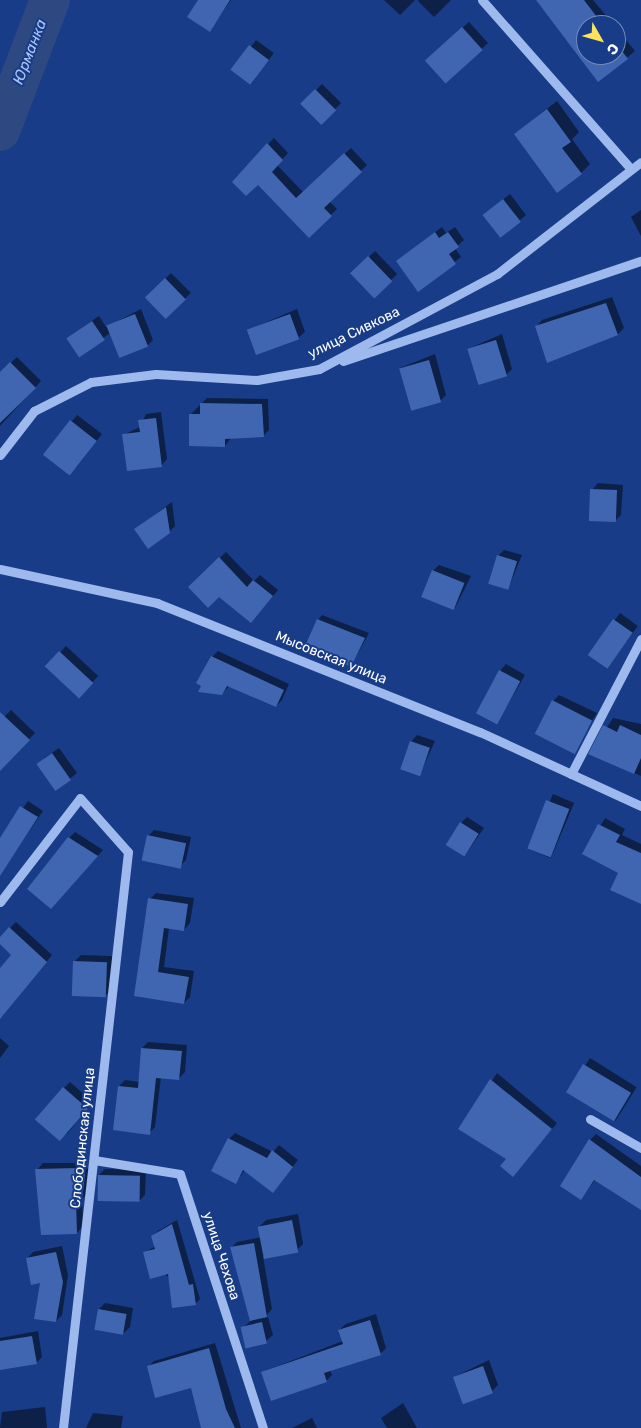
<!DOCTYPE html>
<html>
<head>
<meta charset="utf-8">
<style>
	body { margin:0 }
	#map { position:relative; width:641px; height:1428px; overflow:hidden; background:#183c87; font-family:Rubik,sans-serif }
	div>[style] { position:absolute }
	.shadow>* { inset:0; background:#0007; transform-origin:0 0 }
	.river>* { height:40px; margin:-20px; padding:0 20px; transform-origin:20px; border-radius:20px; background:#2e4981 }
	.building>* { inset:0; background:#4066b1; transform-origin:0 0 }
	.minor>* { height:9px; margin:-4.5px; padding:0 4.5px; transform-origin:4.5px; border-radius:4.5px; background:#9eb9ed }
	span { translate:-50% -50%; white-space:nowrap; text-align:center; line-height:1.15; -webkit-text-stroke:4px #183c87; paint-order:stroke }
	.street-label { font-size:14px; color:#fff }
	.water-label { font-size:15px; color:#aac4f5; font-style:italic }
	.north { position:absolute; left:576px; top:15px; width:50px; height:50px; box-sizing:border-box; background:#183c87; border:1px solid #748ab7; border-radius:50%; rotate:128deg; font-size:14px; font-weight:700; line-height:20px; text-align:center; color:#fff }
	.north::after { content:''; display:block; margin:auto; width:18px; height:22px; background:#ffe25b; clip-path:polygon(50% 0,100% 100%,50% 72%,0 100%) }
</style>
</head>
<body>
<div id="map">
	<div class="shadow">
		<i style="clip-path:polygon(200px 0,231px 0,210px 30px)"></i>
		<i style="clip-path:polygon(384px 0,415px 0,400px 15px)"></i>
		<i style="clip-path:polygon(451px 0,434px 17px,418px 1px,419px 0)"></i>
		<i style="clip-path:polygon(536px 0,593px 0,614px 25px,586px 25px,586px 55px,616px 55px,616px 28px,635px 51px,599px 80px)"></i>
		<i style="clip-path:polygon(469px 22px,488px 43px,447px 82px,433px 55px)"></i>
		<i style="left:256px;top:40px;width:22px;height:38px;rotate:36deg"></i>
		<i style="left:322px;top:84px;width:27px;height:28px;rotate:45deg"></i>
		<i style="clip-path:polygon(557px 101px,579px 132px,572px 139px,590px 164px,581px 173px,515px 134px)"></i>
		<i style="clip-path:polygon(274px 138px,288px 153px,277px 165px,303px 192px,351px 148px,367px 165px,329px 201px,337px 209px,309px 236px,258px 183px,268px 144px)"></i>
		<i style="clip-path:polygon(510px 194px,526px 215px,502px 236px,491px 209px)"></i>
		<i style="clip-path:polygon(641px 210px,641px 236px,631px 217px)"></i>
		<i style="clip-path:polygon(442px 227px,446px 233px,455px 227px,464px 240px,455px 248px,461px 257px,418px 290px,397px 261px)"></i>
		<i style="left:375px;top:251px;width:32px;height:33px;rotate:46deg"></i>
		<i style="left:171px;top:273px;width:28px;height:34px;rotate:45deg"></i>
		<i style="clip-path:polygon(612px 297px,624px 328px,618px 334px,536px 327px,542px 320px)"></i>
		<i style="clip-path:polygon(141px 309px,153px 340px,147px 346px,110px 333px,79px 356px,67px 338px,99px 316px,106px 327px)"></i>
		<i style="clip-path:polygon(297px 309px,305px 332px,298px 338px,248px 330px)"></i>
		<i style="clip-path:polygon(502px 334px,512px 369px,506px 375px,468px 349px)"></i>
		<i style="clip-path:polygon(435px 354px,446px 395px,440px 401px,400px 368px)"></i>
		<i style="clip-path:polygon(17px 357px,41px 381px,0 426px,0 373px)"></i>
		<i style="clip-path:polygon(207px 398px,268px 399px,269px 430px,263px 436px,231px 438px,225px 446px,191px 414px)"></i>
		<i style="clip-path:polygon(161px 412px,167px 459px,161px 466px,123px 435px,140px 427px,146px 414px)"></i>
		<i style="clip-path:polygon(77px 415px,102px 434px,76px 468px,45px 455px)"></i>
		<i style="clip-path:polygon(598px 483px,623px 485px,621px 515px,615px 521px,592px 490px)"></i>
		<i style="clip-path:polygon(172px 502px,175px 526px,169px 532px,142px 524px)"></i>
		<i style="clip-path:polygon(504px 550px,522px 555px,508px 589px,498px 556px)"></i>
		<i style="clip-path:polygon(226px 552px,254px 581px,260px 575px,278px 590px,251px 622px,219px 595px,189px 587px)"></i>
		<i style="clip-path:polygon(439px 565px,471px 576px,455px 608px,433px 571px)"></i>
		<i style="left:620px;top:613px;width:22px;height:52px;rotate:36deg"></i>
		<i style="clip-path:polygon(322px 615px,369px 633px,351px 666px,318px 620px)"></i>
		<i style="left:66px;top:646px;width:44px;height:28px;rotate:43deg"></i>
		<i style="clip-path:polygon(218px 651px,289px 684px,282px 700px,276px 706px,229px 686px,222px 694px,212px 657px)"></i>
		<i style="clip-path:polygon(506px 664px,525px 675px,497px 723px,500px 671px)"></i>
		<i style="clip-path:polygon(559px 695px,597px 713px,572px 751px,553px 701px)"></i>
		<i style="clip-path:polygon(11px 710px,35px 733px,0 770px,0 721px)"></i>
		<i style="clip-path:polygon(613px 718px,641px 724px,641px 776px,590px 753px)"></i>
		<i style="clip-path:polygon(417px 735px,435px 741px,420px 774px,411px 742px)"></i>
		<i style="clip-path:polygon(59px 748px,77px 773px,56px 790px,44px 758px)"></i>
		<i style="left:553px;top:794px;width:23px;height:60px;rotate:23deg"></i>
		<i style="clip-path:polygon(28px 801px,43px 811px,8px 862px,0 857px,0 840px)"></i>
		<i style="clip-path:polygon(467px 817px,484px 828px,465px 855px,461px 823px)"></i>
		<i style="clip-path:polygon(605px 818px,625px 829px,622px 835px,641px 844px,641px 902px,620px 872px,584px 854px)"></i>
		<i style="clip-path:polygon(154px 830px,191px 837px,186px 860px,180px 866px,148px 836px)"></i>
		<i style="clip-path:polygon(75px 832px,103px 850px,57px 901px,69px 838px)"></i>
		<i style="clip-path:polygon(156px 893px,194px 898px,190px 923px,184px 930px,169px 928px,164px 967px,194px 971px,190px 997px,184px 1003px,135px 995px,150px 899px)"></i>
		<i style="clip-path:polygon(16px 922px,52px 955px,0 1018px,0 970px,13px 955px,0 938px)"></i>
		<i style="clip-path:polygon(81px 955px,112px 956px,111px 990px,105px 996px,75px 961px)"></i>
		<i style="clip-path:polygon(0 1038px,9px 1046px,0 1058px)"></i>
		<i style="clip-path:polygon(148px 1042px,187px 1045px,185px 1072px,179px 1078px,161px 1077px,155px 1127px,149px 1133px,119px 1086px,125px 1080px,139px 1082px,142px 1048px)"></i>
		<i style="left:590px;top:1058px;width:55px;height:40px;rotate:32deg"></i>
		<i style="clip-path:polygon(497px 1073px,557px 1123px,513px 1176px,508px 1159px,460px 1129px)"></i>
		<i style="clip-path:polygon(70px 1082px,93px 1102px,67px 1134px,64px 1088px)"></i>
		<i style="clip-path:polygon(235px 1133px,273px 1152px,279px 1145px,298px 1160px,273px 1192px,245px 1170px,236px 1182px,229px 1139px)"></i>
		<i style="clip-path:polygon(596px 1134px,641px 1166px,641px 1209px,595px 1180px,581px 1199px,590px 1140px)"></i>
		<i style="clip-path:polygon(43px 1163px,83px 1163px,84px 1168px,91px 1169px,88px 1193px,82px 1199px,83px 1226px,77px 1233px,37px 1170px)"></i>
		<i style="clip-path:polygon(105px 1169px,146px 1170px,145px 1195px,139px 1201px,99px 1175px)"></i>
		<i style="clip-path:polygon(298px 1214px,303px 1244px,297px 1250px,263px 1256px,272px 1309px,264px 1318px,268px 1317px,273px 1335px,266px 1341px,242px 1328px,251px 1321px,231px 1248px,237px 1242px,262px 1237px,260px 1226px,266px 1220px)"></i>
		<i style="clip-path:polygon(177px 1220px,200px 1299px,195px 1304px,144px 1253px,156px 1246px,153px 1236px,158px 1231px)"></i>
		<i style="clip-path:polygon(62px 1246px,68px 1275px,62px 1315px,56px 1321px,42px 1281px,27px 1259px,33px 1252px)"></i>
		<i style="clip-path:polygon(105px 1303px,133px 1308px,130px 1327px,124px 1333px,99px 1309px)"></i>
		<i style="clip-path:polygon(376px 1314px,386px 1348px,380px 1354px,330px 1370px,332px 1375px,326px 1381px,262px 1372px,343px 1341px,339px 1330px,346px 1324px)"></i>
		<i style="clip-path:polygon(38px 1331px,42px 1357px,36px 1363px,0 1369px,0 1338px)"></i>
		<i style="clip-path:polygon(215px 1343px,241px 1428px,202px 1428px,192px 1386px,148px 1367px,154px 1361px)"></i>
		<i style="clip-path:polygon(489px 1360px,498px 1385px,492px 1391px,454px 1377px)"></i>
		<i style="clip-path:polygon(403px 1403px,417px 1428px,387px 1428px,381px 1418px)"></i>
		<i style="clip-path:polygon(45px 1407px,47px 1428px,0 1428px,2px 1412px)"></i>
		<i style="clip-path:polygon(93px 1413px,123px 1416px,121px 1428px,86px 1428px)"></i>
		<i style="clip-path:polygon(312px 1418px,317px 1428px,292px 1428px)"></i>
	</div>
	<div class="river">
		<i style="left:0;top:131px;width:140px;rotate:-69.1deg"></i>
	</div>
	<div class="building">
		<i style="clip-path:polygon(198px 0,230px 0,210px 32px,187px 17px)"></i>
		<i style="clip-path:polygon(536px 0,584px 0,603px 25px,586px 25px,586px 55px,616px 55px,616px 43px,628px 59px,598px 82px)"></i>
		<i style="left:462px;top:27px;width:31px;height:50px;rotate:48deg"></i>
		<i style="left:249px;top:45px;width:25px;height:31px;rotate:37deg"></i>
		<i style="left:315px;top:89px;width:30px;height:21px;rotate:45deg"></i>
		<i style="clip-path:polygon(547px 109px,571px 142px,562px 148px,582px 174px,557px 193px,514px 134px)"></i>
		<i style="clip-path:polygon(267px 143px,283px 160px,272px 172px,296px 198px,344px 153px,362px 172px,324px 208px,332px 216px,309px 238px,258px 185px,246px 196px,232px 182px)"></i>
		<i style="left:503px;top:199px;width:29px;height:26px;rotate:52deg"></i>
		<i style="clip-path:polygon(435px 232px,439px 238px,448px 232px,459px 247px,449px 254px,456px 264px,418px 292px,396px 261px)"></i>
		<i style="left:368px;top:256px;width:35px;height:25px;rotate:46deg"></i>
		<i style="left:165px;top:278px;width:30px;height:28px;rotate:46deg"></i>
		<i style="clip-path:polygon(606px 303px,618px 335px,547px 363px,535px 326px)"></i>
		<i style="left:135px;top:314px;width:35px;height:31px;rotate:68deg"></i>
		<i style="left:290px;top:314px;width:27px;height:46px;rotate:70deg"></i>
		<i style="left:92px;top:321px;width:23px;height:31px;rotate:56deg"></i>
		<i style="left:496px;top:340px;width:38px;height:30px;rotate:73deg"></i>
		<i style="left:429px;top:360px;width:44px;height:31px;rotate:74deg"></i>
		<i style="clip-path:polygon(10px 362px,36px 388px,0 423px,0 372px)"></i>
		<i style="clip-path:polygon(200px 403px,262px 404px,264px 437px,225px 439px,225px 447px,189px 446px,189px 414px,200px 414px)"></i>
		<i style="clip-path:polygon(156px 418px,162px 467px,127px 471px,122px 434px,140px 432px,138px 420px)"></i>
		<i style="left:70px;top:420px;width:34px;height:44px;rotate:38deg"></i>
		<i style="left:590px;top:489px;width:27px;height:32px;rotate:2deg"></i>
		<i style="clip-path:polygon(166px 507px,170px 533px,148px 549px,134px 529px)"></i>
		<i style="left:497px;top:555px;width:21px;height:30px;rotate:17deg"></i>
		<i style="clip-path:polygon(219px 557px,247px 587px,253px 580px,273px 596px,251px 623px,219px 597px,208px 608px,188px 587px)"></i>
		<i style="left:432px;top:570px;width:35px;height:29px;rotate:22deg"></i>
		<i style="clip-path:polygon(317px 619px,365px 638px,351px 667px,306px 644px)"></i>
		<i style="left:613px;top:619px;width:24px;height:44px;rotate:35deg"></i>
		<i style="left:59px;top:651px;width:47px;height:21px;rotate:43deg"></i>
		<i style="clip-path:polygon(211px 656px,284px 690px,276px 707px,227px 686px,222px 695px,198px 692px,201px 686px,196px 683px)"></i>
		<i style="left:499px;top:670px;width:24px;height:49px;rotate:28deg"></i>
		<i style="left:552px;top:700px;width:45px;height:38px;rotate:27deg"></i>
		<i style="clip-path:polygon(0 712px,30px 740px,0 771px)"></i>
		<i style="clip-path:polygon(603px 725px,617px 732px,620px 725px,641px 735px,641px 758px,634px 774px,588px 754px)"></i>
		<i style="left:410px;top:741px;width:21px;height:30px;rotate:19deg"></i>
		<i style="left:52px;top:753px;width:33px;height:19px;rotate:55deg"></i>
		<i style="left:546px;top:800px;width:25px;height:52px;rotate:21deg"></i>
		<i style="clip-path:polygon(20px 806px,38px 817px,0 876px,0 838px)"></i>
		<i style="left:460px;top:822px;width:22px;height:27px;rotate:32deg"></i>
		<i style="clip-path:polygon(598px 824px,620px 835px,616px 842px,641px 853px,641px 904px,610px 890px,618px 873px,582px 854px)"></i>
		<i style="left:147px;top:835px;width:40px;height:26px;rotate:12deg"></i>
		<i style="clip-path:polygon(68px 837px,98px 856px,51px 909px,27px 889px)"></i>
		<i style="clip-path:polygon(148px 898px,188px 904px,184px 931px,164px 928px,158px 972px,189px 977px,184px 1004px,134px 996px)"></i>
		<i style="clip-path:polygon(9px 927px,47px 962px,0 1019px,0 968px,11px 955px,0 944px,0 937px)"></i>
		<i style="left:73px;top:961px;width:34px;height:35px;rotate:2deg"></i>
		<i style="clip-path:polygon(141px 1048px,182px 1051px,179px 1080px,156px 1078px,150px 1135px,113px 1130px,118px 1086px,138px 1088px)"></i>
		<i style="left:583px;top:1064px;width:56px;height:33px;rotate:31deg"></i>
		<i style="clip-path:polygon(490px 1079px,552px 1129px,513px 1177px,500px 1166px,506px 1159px,458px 1129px)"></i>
		<i style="left:63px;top:1087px;width:33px;height:43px;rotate:41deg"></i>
		<i style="clip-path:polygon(228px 1138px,267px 1158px,272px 1150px,293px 1167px,273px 1193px,243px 1170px,236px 1184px,211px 1171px)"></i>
		<i style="clip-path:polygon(589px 1139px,641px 1177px,641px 1210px,594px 1180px,581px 1200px,560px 1186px)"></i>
		<i style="clip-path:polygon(78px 1168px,78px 1174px,85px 1174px,82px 1200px,76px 1200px,77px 1234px,41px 1235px,35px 1169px)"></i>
		<i style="left:98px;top:1175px;width:42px;height:26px;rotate:1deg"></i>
		<i style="left:292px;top:1220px;width:33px;height:35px;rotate:79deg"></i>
		<i style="clip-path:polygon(172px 1224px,189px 1285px,193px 1284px,196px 1305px,172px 1308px,168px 1274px,150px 1279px,143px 1252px,155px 1249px,151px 1236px)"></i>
		<i style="clip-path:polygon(254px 1243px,267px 1317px,250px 1321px,230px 1247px)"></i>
		<i style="clip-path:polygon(56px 1252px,63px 1282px,56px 1322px,34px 1319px,40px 1283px,31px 1285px,26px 1258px)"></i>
		<i style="left:98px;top:1309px;width:29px;height:21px;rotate:10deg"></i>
		<i style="clip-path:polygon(370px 1320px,381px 1355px,324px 1373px,327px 1382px,271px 1401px,261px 1372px,343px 1344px,338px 1330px)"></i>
		<i style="left:262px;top:1322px;width:22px;height:22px;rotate:77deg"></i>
		<i style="clip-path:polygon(32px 1336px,37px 1364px,0 1370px,0 1341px)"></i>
		<i style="clip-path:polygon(209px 1348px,226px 1409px,235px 1428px,201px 1428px,191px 1388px,155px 1398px,147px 1366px)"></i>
		<i style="left:483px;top:1366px;width:29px;height:32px;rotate:70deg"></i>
	</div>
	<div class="minor">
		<i style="left:482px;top:0;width:225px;rotate:48.6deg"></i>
		<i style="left:343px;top:361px;width:314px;rotate:-18.6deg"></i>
		<i style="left:0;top:455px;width:56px;rotate:-52.3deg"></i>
		<i style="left:34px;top:411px;width:64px;rotate:-27deg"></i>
		<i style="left:91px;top:382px;width:65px;rotate:-7deg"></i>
		<i style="left:156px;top:374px;width:101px;rotate:3.4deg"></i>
		<i style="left:257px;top:380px;width:63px;rotate:-10.1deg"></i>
		<i style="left:319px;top:369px;width:202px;rotate:-28.1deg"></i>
		<i style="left:497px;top:274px;width:182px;rotate:-37.9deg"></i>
		<i style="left:0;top:569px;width:161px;rotate:12.2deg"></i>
		<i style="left:157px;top:603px;width:348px;rotate:21.8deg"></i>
		<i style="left:480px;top:732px;width:177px;rotate:24.7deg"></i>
		<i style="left:571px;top:774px;width:152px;rotate:-62.6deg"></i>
		<i style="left:0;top:902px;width:131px;rotate:-52.4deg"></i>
		<i style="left:80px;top:798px;width:72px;rotate:48.4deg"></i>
		<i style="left:128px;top:852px;width:580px;rotate:96.44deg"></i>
		<i style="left:590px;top:1119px;width:59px;rotate:29.6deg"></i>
		<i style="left:94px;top:1160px;width:87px;rotate:9.2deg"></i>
		<i style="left:180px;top:1174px;width:267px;rotate:71.9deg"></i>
	</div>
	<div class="street-label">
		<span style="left:354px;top:333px;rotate:-26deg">улица Сивкова</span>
		<span style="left:331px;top:658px;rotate:22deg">Мысовская улица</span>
		<span style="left:83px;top:1138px;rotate:-84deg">Слободинская улица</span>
		<span style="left:221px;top:1256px;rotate:72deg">улица Чехова</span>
	</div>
	<div class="water-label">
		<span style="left:30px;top:52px;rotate:-69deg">Юрманка</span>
	</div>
	<div class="north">С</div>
</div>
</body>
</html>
